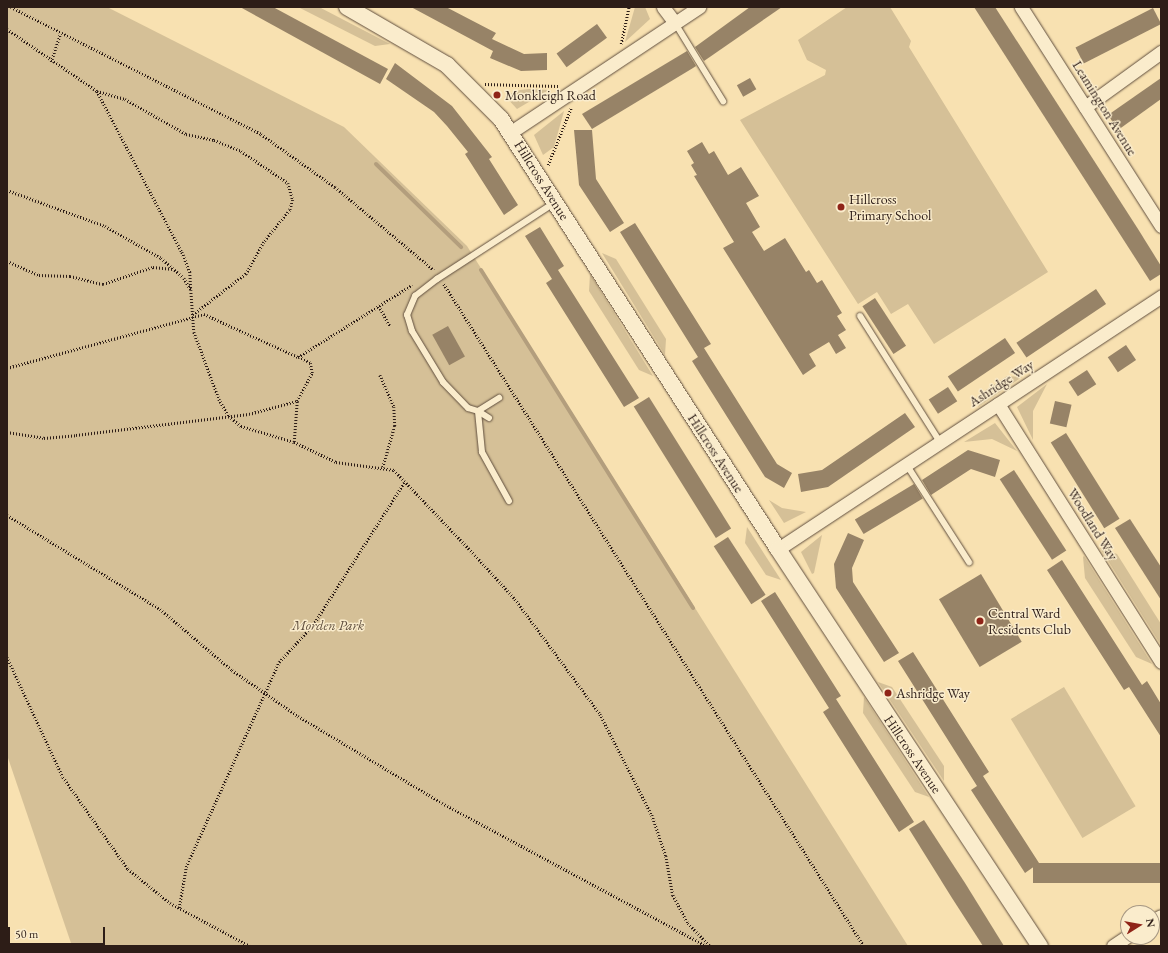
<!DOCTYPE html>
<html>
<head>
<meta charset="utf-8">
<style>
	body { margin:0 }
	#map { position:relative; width:1168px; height:953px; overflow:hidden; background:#f8e1b1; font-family:"EB Garamond",serif }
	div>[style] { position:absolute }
	.green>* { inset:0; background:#d5c097; transform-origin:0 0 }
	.stream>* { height:4px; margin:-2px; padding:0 2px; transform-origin:2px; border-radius:2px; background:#b39e7d }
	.building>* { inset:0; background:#978367; transform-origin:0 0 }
	.path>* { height:2.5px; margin-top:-1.25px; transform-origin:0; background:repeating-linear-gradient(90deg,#2d1d17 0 1px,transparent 0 3px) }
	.roads { filter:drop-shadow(0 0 1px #604e3e) drop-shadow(0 0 1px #604e3e) }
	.service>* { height:6px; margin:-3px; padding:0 3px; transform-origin:3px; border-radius:3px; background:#faeccc }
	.minor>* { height:13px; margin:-6.5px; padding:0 6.5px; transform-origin:6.5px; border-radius:6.5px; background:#faeccc }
	.tertiary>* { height:16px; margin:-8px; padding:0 8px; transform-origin:8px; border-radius:8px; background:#faeccc }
	.dots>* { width:11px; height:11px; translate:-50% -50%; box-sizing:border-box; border:2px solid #faeccc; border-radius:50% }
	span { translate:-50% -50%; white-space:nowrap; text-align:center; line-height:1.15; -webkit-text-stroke:3px #faeccc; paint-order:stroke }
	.poi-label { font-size:14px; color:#2d1d17 }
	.left { translate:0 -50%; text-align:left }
	.street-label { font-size:14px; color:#2d1d17 }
	.park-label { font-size:14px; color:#5f4e3d; font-style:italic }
	.frame { position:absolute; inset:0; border:8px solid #2d1d17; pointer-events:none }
	.north { position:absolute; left:1120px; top:905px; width:40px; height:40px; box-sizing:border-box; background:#faeccc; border:1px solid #a89984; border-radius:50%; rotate:79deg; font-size:11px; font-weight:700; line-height:16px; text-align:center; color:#2d1d17 }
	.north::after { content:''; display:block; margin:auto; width:14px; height:18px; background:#8f2418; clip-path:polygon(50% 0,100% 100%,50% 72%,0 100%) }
	.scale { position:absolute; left:8px; top:927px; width:97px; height:18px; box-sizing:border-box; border:2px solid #2d1d17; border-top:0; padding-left:5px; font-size:12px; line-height:14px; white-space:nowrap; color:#2d1d17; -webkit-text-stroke:3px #faeccc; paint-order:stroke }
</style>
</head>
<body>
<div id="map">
	<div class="green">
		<i style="clip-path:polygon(7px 7px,107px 7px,344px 127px,467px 246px,908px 946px,72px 946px,7px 755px)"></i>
		<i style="clip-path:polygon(298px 7px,319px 7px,390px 44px,375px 46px)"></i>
		<i style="clip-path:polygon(635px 7px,645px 7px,650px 19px,625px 42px)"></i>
		<i style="clip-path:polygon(847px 7px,890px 7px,911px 41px,909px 47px,1048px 272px,934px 344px,908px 304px,891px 314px,877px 292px,858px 304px,740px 120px,825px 75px,826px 70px,807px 60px,798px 40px)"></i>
		<i style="clip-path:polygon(520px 90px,529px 89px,549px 90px,517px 109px,505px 96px)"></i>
		<i style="clip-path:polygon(564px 111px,554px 147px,543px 155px,534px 135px)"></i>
		<i style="clip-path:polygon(602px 253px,616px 259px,666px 339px,665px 355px)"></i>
		<i style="clip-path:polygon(590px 274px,653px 376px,639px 370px,589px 291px)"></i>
		<i style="clip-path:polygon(1007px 376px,1022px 377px,978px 407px,983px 392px)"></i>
		<i style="clip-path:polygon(1047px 384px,1033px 411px,1033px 440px,1017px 407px)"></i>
		<i style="clip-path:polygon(995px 423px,1017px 451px,992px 439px,964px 442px)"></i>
		<i style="clip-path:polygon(769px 500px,782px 508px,806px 512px,784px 523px)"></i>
		<i style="clip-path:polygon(747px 527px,781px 580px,766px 575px,745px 543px)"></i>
		<i style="clip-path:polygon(822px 535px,814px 573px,812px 574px,801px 552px)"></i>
		<i style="clip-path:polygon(1100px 548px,1117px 554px,1161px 624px,1161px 645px)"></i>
		<i style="clip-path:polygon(1083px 557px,1084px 556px,1152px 664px,1136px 657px,1085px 578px)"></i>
		<i style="clip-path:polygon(878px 682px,892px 687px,944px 766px,944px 781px)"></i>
		<i style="left:1064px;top:687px;width:139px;height:62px;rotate:59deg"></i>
		<i style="clip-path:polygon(864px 697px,929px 797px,915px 792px,863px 713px)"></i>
	</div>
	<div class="stream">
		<i style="left:376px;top:164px;width:119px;rotate:44.3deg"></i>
		<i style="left:481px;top:270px;width:399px;rotate:57.9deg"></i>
	</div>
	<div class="building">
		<i style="clip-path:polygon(240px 7px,273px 7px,388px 69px,380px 84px)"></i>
		<i style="clip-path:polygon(411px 7px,446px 7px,496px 33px,492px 39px,524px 54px,547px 53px,547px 70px,521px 71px,490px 58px,493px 51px)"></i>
		<i style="clip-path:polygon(750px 7px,782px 7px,704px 61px,695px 47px)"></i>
		<i style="clip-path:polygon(974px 7px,995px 7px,1138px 229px,1161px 266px,1161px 274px,1150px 281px)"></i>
		<i style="left:1153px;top:8px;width:18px;height:87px;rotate:63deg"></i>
		<i style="left:597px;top:24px;width:17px;height:50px;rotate:54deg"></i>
		<i style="clip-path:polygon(687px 51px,696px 66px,693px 68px,592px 129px,582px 114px)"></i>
		<i style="clip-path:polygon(395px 63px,452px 106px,492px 157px,489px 159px,518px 205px,504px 215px,465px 154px,468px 152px,447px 126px,434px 112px,386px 79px)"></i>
		<i style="left:750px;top:78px;width:13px;height:15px;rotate:61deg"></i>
		<i style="clip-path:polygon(1161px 78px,1161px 99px,1118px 130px,1108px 115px)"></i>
		<i style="clip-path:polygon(574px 130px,592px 130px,596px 179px,624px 223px,610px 232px,579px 185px)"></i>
		<i style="clip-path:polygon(702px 142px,709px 154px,714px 151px,728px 175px,741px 167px,759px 196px,746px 203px,760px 227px,752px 232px,764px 251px,785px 238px,806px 272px,809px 270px,817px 283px,822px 280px,842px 313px,837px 316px,846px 330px,838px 335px,846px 348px,836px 354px,829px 342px,809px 354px,816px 366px,803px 375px,723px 248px,734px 242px,694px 176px,697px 175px,691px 165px,694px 163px,687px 151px)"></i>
		<i style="clip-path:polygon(635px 223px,711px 344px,704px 348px,765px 445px,777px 464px,792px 473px,784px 488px,765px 477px,692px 361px,698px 357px,620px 232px)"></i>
		<i style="clip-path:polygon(540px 227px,564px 266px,558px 270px,639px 398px,624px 407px,546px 283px,552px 279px,525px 236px)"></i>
		<i style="left:1096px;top:289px;width:18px;height:96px;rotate:56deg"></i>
		<i style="left:875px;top:298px;width:57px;height:15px;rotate:57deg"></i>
		<i style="left:448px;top:326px;width:35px;height:18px;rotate:61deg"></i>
		<i style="left:1005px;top:338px;width:18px;height:69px;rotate:56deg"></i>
		<i style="left:1126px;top:345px;width:18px;height:22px;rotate:56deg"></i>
		<i style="left:1087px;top:370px;width:17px;height:22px;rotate:57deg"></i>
		<i style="left:948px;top:387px;width:17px;height:23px;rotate:57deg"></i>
		<i style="left:649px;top:397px;width:155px;height:18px;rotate:58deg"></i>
		<i style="left:1055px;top:401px;width:17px;height:23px;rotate:13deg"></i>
		<i style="clip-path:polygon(905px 413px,915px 427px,828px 487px,801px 492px,798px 474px,822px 470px)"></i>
		<i style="left:1066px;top:433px;width:101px;height:18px;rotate:58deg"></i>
		<i style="clip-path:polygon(968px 450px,1000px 460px,995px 477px,971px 469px,931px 495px,922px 480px)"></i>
		<i style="left:1014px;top:470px;width:96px;height:17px;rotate:57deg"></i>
		<i style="left:914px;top:484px;width:17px;height:69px;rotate:59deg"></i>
		<i style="clip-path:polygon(1130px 519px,1161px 567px,1161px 600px,1115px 528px)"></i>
		<i style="clip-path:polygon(848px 533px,864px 540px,852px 568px,853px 582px,899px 653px,884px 662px,836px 588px,834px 564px)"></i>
		<i style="left:728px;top:537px;width:69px;height:17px;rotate:57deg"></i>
		<i style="clip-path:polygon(1062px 560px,1142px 685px,1147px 681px,1161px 704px,1161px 737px,1129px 687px,1124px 690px,1047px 570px)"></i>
		<i style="left:981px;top:574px;width:79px;height:49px;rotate:59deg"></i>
		<i style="clip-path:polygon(775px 592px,841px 696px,836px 699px,914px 822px,899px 832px,823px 712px,829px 708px,761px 601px)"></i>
		<i style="clip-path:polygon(913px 652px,989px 772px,983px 776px,1039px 863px,1025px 873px,971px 790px,977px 786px,898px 661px)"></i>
		<i style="clip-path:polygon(924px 820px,965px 883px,1004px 946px,983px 946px,952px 898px,909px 829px)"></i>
		<i style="left:1161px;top:863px;width:20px;height:128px;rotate:90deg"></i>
	</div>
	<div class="path">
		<i style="left:11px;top:7px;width:280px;rotate:26.9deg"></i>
		<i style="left:261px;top:134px;width:91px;rotate:35.6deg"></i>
		<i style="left:335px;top:187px;width:129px;rotate:40deg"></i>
		<i style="left:7px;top:29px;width:109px;rotate:34.6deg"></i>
		<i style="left:97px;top:91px;width:182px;rotate:62.2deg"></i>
		<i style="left:182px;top:252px;width:22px;rotate:68deg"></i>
		<i style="left:190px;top:272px;width:18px;rotate:87deg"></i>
		<i style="left:621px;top:44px;width:38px;rotate:-78deg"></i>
		<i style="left:51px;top:62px;width:29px;rotate:-72deg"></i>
		<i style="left:485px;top:84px;width:73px;rotate:1.6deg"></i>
		<i style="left:97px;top:91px;width:29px;rotate:16deg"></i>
		<i style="left:125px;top:99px;width:70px;rotate:29.8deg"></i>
		<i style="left:186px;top:134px;width:29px;rotate:12deg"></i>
		<i style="left:214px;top:140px;width:29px;rotate:22deg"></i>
		<i style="left:241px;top:151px;width:57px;rotate:34.2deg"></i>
		<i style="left:288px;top:183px;width:18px;rotate:74deg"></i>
		<i style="left:293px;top:200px;width:10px;rotate:107deg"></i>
		<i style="left:290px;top:210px;width:41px;rotate:129.1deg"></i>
		<i style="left:264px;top:242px;width:37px;rotate:119deg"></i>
		<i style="left:246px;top:274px;width:67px;rotate:142.3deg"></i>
		<i style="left:548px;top:165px;width:61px;rotate:-68deg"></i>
		<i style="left:7px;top:190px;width:104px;rotate:20.2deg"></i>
		<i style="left:105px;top:226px;width:64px;rotate:29.7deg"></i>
		<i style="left:161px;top:258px;width:30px;rotate:41deg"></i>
		<i style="left:184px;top:278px;width:14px;rotate:60deg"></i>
		<i style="left:191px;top:290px;width:42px;rotate:85.9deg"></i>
		<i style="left:194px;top:332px;width:72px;rotate:69.5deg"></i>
		<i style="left:219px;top:399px;width:20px;rotate:60deg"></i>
		<i style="left:229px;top:416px;width:16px;rotate:40deg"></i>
		<i style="left:241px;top:426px;width:55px;rotate:16.8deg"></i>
		<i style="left:294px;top:442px;width:47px;rotate:25.5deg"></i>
		<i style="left:336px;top:462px;width:59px;rotate:7.9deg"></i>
		<i style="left:394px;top:470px;width:117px;rotate:46.4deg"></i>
		<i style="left:475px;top:555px;width:59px;rotate:47.7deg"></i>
		<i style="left:515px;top:599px;width:143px;rotate:53.5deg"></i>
		<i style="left:600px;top:714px;width:114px;rotate:62.8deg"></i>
		<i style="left:652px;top:815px;width:43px;rotate:71.1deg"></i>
		<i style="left:666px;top:856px;width:40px;rotate:80deg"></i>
		<i style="left:673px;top:895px;width:32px;rotate:62deg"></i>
		<i style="left:688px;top:923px;width:32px;rotate:46deg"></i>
		<i style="left:7px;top:261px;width:35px;rotate:24deg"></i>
		<i style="left:39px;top:275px;width:31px;rotate:2deg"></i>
		<i style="left:70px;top:276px;width:34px;rotate:14deg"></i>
		<i style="left:103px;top:284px;width:53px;rotate:-18.8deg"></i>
		<i style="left:153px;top:267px;width:20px;rotate:6deg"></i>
		<i style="left:444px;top:284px;width:784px;rotate:57.61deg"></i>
		<i style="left:379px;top:306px;width:23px;rotate:61deg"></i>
		<i style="left:7px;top:368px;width:204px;rotate:-15.3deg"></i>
		<i style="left:204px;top:314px;width:103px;rotate:24.6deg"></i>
		<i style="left:298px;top:357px;width:135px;rotate:-32.3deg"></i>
		<i style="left:380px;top:375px;width:35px;rotate:66deg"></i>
		<i style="left:394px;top:407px;width:19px;rotate:87deg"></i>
		<i style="left:395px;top:426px;width:43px;rotate:106.3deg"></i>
		<i style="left:7px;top:432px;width:37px;rotate:9deg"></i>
		<i style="left:44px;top:438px;width:32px;rotate:-5deg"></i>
		<i style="left:76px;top:435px;width:174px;rotate:-6.9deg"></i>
		<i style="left:249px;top:414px;width:50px;rotate:-15.2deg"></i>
		<i style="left:294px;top:442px;width:41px;rotate:-85.8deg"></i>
		<i style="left:297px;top:401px;width:32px;rotate:-62deg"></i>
		<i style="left:312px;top:373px;width:10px;rotate:-101deg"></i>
		<i style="left:310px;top:363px;width:13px;rotate:-153deg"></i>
		<i style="left:7px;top:515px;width:180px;rotate:31.6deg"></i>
		<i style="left:160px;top:609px;width:94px;rotate:40.3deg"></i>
		<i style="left:232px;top:670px;width:80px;rotate:34.9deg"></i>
		<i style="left:298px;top:716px;width:168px;rotate:31.1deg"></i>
		<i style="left:442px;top:803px;width:301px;rotate:28.4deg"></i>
		<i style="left:7px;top:657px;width:132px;rotate:65deg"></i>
		<i style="left:63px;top:777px;width:113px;rotate:54.8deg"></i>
		<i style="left:128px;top:869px;width:54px;rotate:39deg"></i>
		<i style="left:170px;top:903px;width:91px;rotate:28.3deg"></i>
		<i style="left:179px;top:908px;width:42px;rotate:-80.3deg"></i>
		<i style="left:186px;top:867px;width:225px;rotate:-65.6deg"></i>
		<i style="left:279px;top:662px;width:50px;rotate:-47.4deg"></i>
		<i style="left:313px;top:625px;width:171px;rotate:-57.4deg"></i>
	</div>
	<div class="roads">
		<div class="service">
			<i style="left:675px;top:23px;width:92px;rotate:58.4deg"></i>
			<i style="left:860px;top:316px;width:149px;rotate:57.6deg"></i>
			<i style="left:489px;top:418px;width:13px;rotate:-148deg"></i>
			<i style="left:478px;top:411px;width:25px;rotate:-32deg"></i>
			<i style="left:906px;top:464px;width:117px;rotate:57.3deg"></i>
			<i style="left:509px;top:501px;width:56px;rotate:-118.9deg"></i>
			<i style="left:482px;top:452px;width:41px;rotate:-95.6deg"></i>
			<i style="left:478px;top:411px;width:10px;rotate:-163deg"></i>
			<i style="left:468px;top:408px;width:36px;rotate:-134deg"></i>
			<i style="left:443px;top:382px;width:60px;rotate:-121.3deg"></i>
			<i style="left:412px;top:331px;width:17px;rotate:-107deg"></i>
			<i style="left:407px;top:315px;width:21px;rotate:-67deg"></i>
			<i style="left:415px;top:296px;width:28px;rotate:-38deg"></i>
			<i style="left:437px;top:279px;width:140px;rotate:-33deg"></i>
		</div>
		<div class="minor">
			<i style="left:663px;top:7px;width:20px;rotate:53deg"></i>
			<i style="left:1021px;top:7px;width:260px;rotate:57.4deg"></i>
			<i style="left:1085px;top:107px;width:94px;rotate:-35.9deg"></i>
			<i style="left:511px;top:132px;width:226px;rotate:-33.6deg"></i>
			<i style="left:998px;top:404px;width:305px;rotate:57.7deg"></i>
			<i style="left:778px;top:549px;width:459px;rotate:-33.4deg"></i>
			<i style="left:1152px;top:921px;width:10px;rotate:-29deg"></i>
			<i style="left:1113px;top:946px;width:18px;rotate:-34deg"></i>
		</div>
		<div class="tertiary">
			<i style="left:347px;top:7px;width:116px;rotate:30.1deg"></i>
			<i style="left:447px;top:65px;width:76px;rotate:45deg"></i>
			<i style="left:501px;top:119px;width:511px;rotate:57.21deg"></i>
			<i style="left:778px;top:549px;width:476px;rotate:56.6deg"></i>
		</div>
	</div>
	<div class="dots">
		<i style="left:497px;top:95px;background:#8f2418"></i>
		<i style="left:841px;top:207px;background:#8f2418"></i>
		<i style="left:980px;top:621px;background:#8f2418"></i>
		<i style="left:888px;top:693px;background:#8f2418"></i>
	</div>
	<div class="poi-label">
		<span class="left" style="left:505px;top:95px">Monkleigh Road</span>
		<span class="left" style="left:849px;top:207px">Hillcross<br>Primary School</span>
		<span class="left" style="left:988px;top:621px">Central Ward<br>Residents Club</span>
		<span class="left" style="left:896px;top:693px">Ashridge Way</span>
	</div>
	<div class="street-label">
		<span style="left:1105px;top:108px;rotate:58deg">Leamington Avenue</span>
		<span style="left:542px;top:180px;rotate:58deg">Hillcross Avenue</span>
		<span style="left:1001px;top:383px;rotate:-33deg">Ashridge Way</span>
		<span style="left:716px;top:453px;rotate:57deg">Hillcross Avenue</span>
		<span style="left:1093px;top:524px;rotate:58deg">Woodland Way</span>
		<span style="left:913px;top:754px;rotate:56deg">Hillcross Avenue</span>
	</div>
	<div class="park-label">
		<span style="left:328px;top:625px">Morden Park</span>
	</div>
	<div class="frame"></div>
	<div class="north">N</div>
	<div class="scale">50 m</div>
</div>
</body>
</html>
